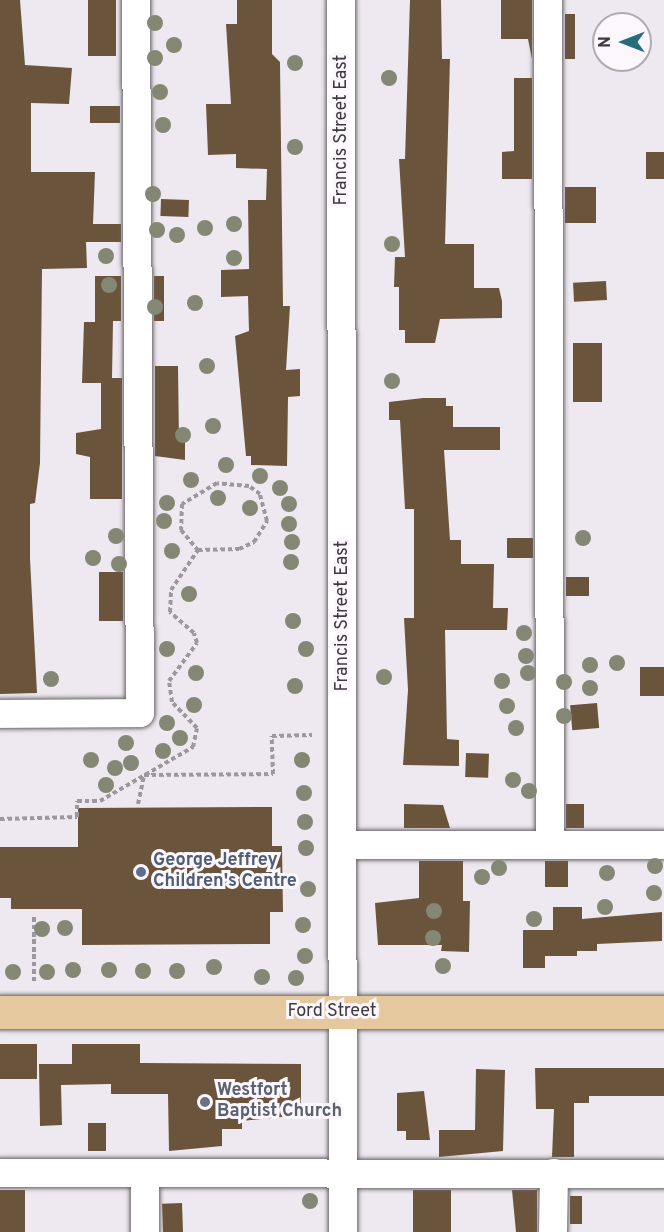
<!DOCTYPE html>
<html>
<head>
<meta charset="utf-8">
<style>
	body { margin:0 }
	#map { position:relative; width:664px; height:1232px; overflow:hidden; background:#eee9f0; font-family:Overpass,sans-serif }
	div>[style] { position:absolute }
	.building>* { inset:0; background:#6b543c; transform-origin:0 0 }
	.path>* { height:4px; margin-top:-2px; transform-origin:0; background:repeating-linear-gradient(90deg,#9c989d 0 4.5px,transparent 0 7.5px) }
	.roads { filter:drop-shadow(0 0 2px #69646a) drop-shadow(0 0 2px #69646a) }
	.minor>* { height:28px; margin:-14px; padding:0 14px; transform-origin:14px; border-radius:14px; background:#fff }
	.major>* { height:33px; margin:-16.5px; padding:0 16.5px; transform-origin:16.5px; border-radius:16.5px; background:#e6c89e }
	.trees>* { width:16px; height:16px; margin:-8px; border-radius:50%; background:#848773 }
	.dots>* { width:16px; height:16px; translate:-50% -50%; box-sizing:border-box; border:3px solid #fcf6fd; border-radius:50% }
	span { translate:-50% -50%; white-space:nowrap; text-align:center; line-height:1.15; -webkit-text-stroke:6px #fcf6fd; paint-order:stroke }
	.street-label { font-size:18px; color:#3c3a3d }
	.service-label { font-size:18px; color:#4e5e75; font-weight:700 }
	.left { translate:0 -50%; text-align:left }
	.worship-label { font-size:18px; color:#5b616d; font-weight:700 }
	.north { position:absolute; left:592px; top:12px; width:60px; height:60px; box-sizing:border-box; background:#fcf6fd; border:2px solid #afabb0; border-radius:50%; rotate:270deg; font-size:16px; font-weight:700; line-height:24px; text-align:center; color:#3c3a3d }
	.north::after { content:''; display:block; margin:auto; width:21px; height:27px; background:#266d7a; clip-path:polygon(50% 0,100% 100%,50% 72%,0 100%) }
</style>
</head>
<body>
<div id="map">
	<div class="building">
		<i style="clip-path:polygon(0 0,20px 0,25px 65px,72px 68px,69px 104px,31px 103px,31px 172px,95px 172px,93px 224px,121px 224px,121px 242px,86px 242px,87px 268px,42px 269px,40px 463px,35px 503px,30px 504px,30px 559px,37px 693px,0 694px)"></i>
		<i style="left:88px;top:0;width:28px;height:56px"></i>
		<i style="clip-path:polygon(237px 0,272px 0,272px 54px,280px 62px,283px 306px,290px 306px,286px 370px,300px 369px,300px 396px,288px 397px,287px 466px,251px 465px,251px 456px,246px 456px,235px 336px,249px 331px,248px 296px,221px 297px,221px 270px,249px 269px,248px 200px,266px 200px,267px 169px,236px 168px,236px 154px,208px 155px,206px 104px,231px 104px,226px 24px,237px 24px)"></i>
		<i style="clip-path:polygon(410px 0,441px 0,442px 59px,450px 59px,445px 244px,474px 244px,474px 288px,499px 288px,502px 301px,502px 318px,440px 319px,435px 343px,405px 343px,405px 330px,399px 330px,399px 287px,394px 287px,395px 257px,405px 257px,399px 159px,405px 159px)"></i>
		<i style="clip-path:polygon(501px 0,532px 0,532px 59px,528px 39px,501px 39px)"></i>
		<i style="left:565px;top:14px;width:10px;height:45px"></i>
		<i style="clip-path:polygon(514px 78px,532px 78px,532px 179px,502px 179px,502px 152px,514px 151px)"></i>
		<i style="left:120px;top:106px;width:17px;height:30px;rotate:90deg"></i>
		<i style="left:646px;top:152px;width:18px;height:27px"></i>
		<i style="left:565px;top:187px;width:31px;height:36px"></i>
		<i style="left:161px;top:199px;width:28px;height:17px;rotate:2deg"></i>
		<i style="clip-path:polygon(95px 276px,121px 276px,121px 321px,113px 321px,112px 378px,122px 378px,122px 499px,90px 499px,90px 457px,76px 454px,76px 433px,101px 429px,101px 383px,82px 383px,84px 322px,95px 322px)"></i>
		<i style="left:154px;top:276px;width:10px;height:45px"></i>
		<i style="left:606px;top:281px;width:19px;height:33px;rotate:87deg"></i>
		<i style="left:573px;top:343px;width:29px;height:59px"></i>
		<i style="clip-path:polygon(155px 366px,178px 366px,179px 442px,185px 442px,185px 460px,155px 456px)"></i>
		<i style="clip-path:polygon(423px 398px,446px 398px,446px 406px,453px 406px,453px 427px,500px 427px,500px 450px,444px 450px,450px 540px,461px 540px,461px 564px,494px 564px,493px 608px,508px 608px,507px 630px,445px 630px,447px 739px,459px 740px,459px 766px,403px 765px,408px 690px,404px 618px,414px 618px,414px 509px,405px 509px,400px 420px,389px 420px,389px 402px)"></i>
		<i style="left:507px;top:538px;width:26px;height:20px"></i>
		<i style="left:99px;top:572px;width:24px;height:49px"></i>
		<i style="left:566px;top:577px;width:23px;height:19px"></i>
		<i style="left:640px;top:667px;width:24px;height:29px"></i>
		<i style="left:597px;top:703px;width:25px;height:27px;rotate:85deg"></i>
		<i style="left:466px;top:753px;width:23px;height:24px;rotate:2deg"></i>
		<i style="clip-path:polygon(404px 804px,443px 805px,450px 828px,404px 828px)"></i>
		<i style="left:566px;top:804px;width:18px;height:24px"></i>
		<i style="clip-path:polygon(272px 807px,272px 846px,282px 846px,283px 912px,270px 912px,270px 944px,82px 945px,82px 909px,11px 909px,11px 898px,0 898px,0 847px,78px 847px,78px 808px)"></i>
		<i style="clip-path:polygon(419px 861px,463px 861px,463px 901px,470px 901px,469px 952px,441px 951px,442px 945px,378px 945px,375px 903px,419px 898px)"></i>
		<i style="left:545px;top:861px;width:23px;height:26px"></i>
		<i style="clip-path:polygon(553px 907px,582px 907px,582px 919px,662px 912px,662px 941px,597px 944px,597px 951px,577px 951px,577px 956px,545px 956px,545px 968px,523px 968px,523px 930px,553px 930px)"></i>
		<i style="left:37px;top:1044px;width:35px;height:37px;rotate:90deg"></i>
		<i style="clip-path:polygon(72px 1044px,140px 1044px,140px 1063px,301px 1064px,301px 1115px,242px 1121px,242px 1129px,222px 1129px,222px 1146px,169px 1151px,168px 1094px,111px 1094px,111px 1084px,61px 1085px,62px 1125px,40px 1126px,39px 1064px,72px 1064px)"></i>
		<i style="clip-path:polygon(535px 1068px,664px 1068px,664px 1096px,589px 1096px,589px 1103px,574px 1103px,574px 1157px,552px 1157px,554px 1109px,536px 1109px)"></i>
		<i style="clip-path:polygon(476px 1069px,505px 1070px,503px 1151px,439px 1157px,439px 1130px,475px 1130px)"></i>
		<i style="clip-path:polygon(424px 1091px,430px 1140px,406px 1140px,406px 1131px,397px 1131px,397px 1093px)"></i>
		<i style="left:88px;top:1123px;width:18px;height:28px"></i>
		<i style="left:0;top:1190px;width:25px;height:42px"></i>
		<i style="left:413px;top:1190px;width:38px;height:42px"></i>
		<i style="clip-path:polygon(512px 1190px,537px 1190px,537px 1232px,516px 1232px)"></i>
		<i style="left:570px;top:1196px;width:12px;height:28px"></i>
		<i style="left:182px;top:1203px;width:29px;height:20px;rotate:88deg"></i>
	</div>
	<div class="path">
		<i style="left:138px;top:804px;width:30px;rotate:-78deg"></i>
		<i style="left:144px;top:775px;width:129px;rotate:-0.4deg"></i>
		<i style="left:273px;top:774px;width:38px;rotate:-92deg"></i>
		<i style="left:272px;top:736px;width:40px;rotate:-1.4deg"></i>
		<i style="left:0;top:819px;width:77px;rotate:-1.5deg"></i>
		<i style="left:77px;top:817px;width:16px;rotate:-90deg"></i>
		<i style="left:77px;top:801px;width:23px"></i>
		<i style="left:100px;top:801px;width:108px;rotate:-30.1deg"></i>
		<i style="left:193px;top:747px;width:19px;rotate:-78deg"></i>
		<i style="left:197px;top:728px;width:36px;rotate:-134deg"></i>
		<i style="left:172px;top:702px;width:21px;rotate:-98deg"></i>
		<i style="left:169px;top:681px;width:47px;rotate:-53.6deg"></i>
		<i style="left:197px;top:643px;width:10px;rotate:-107deg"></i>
		<i style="left:194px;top:633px;width:32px;rotate:-139deg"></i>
		<i style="left:170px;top:612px;width:22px;rotate:-87deg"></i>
		<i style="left:171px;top:590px;width:48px;rotate:-56deg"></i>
		<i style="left:198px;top:550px;width:41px;rotate:-1.4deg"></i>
		<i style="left:239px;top:549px;width:17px;rotate:-25deg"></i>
		<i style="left:254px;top:542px;width:25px;rotate:-58deg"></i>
		<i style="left:267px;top:521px;width:28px;rotate:-105deg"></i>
		<i style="left:260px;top:494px;width:14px;rotate:-144deg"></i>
		<i style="left:249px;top:486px;width:32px;rotate:-175deg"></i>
		<i style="left:217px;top:483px;width:41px;rotate:149deg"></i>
		<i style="left:182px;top:504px;width:26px;rotate:92deg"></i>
		<i style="left:181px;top:530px;width:26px;rotate:50deg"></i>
		<i style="left:34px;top:917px;width:66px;rotate:90deg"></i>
	</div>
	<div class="roads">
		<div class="minor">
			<i style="left:341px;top:0;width:1232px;rotate:89.91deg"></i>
			<i style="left:548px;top:0;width:845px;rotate:89.86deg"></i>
			<i style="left:0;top:714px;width:140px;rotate:-0.4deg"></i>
			<i style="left:140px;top:713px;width:713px;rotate:-90.32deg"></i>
			<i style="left:344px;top:845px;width:320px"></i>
			<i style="left:0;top:1173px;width:664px;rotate:0.09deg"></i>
			<i style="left:145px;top:1232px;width:59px;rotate:-90deg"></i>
			<i style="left:553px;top:1232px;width:59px;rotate:-89deg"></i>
		</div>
		<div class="major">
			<i style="left:0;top:1012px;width:664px"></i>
		</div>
	</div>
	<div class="trees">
		<i style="left:155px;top:23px"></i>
		<i style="left:174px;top:45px"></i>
		<i style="left:155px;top:58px"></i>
		<i style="left:295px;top:63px"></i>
		<i style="left:389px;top:78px"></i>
		<i style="left:160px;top:92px"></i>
		<i style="left:163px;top:125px"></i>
		<i style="left:295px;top:147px"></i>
		<i style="left:153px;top:194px"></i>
		<i style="left:234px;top:224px"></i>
		<i style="left:205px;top:228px"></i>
		<i style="left:157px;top:230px"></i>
		<i style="left:177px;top:235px"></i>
		<i style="left:392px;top:244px"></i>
		<i style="left:106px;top:256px"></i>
		<i style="left:234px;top:258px"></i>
		<i style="left:109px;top:285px"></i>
		<i style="left:195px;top:303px"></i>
		<i style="left:155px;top:307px"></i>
		<i style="left:207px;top:366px"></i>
		<i style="left:392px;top:381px"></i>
		<i style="left:213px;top:426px"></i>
		<i style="left:183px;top:435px"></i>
		<i style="left:226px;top:465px"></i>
		<i style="left:260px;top:476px"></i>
		<i style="left:191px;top:480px"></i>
		<i style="left:280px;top:488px"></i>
		<i style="left:218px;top:498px"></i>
		<i style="left:167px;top:503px"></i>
		<i style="left:289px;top:504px"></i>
		<i style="left:250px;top:508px"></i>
		<i style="left:164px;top:521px"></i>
		<i style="left:289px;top:524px"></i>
		<i style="left:116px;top:536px"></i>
		<i style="left:583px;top:538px"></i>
		<i style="left:292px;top:542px"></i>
		<i style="left:172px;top:551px"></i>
		<i style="left:93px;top:558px"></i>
		<i style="left:291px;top:562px"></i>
		<i style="left:119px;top:564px"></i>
		<i style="left:189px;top:594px"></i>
		<i style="left:293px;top:621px"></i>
		<i style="left:524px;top:633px"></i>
		<i style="left:167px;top:649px"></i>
		<i style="left:306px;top:649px"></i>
		<i style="left:526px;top:656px"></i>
		<i style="left:617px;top:663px"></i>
		<i style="left:590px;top:665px"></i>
		<i style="left:196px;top:673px"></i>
		<i style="left:528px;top:673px"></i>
		<i style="left:384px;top:677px"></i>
		<i style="left:51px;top:679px"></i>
		<i style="left:502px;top:681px"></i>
		<i style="left:564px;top:682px"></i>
		<i style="left:295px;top:686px"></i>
		<i style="left:590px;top:688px"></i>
		<i style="left:194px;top:705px"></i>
		<i style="left:507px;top:706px"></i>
		<i style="left:564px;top:716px"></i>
		<i style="left:167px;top:723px"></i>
		<i style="left:516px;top:728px"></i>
		<i style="left:180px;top:738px"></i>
		<i style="left:126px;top:743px"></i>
		<i style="left:163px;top:751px"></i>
		<i style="left:91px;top:760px"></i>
		<i style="left:302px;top:760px"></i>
		<i style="left:131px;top:763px"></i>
		<i style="left:115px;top:768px"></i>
		<i style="left:513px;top:780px"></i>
		<i style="left:106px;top:785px"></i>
		<i style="left:529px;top:791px"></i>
		<i style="left:304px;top:793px"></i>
		<i style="left:305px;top:822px"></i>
		<i style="left:306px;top:848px"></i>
		<i style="left:655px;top:866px"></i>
		<i style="left:499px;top:868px"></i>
		<i style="left:607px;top:873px"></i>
		<i style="left:482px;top:877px"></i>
		<i style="left:308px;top:889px"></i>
		<i style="left:654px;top:893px"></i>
		<i style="left:605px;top:907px"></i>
		<i style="left:434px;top:911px"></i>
		<i style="left:534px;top:919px"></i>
		<i style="left:303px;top:925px"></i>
		<i style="left:65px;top:928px"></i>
		<i style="left:42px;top:929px"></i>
		<i style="left:433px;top:938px"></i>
		<i style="left:305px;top:956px"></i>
		<i style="left:443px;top:966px"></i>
		<i style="left:214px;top:967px"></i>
		<i style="left:73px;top:970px"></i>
		<i style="left:109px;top:970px"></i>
		<i style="left:143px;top:971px"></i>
		<i style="left:177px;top:971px"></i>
		<i style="left:13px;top:972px"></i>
		<i style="left:47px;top:972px"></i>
		<i style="left:262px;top:977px"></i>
		<i style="left:296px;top:978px"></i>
		<i style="left:310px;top:1201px"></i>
	</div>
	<div class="dots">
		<i style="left:141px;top:872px;background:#5c6f8a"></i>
		<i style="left:205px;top:1102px;background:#6b7280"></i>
	</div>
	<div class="street-label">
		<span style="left:342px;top:130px;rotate:-90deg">Francis Street East</span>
		<span style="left:343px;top:616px;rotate:-90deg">Francis Street East</span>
		<span style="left:332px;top:1012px">Ford Street</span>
	</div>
	<div class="service-label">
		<span class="left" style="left:153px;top:872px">George Jeffrey<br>Children's Centre</span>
	</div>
	<div class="worship-label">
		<span class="left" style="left:217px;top:1102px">Westfort<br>Baptist Church</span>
	</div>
	<div class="north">N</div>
</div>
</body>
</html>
